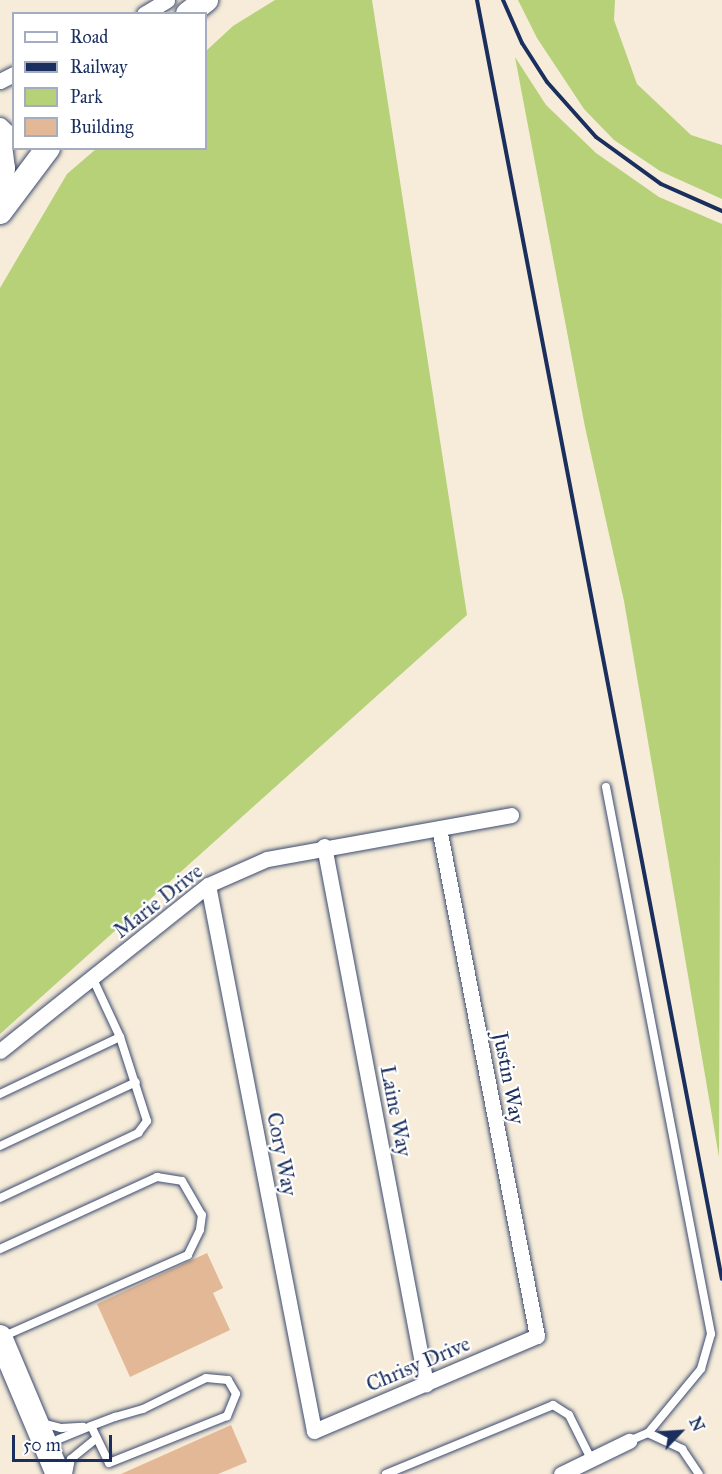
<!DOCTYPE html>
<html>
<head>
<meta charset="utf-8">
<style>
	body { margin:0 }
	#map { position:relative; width:722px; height:1474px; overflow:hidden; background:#f6ecd9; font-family:"IM FELL Great Primer",serif }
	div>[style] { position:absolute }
	.green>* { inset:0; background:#b6d177 }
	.building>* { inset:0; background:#e3b896 }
	.roads { filter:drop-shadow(0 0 2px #3c4b70) drop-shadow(0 0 2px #3c4b70) }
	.lane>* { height:8px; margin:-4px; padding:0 4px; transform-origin:4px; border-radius:4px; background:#fff }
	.street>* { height:15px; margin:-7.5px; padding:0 7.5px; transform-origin:7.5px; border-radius:7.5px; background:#fff }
	.primary>* { height:24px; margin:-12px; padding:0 12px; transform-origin:12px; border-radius:12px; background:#fff }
	.rail>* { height:4px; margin:-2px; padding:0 2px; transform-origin:2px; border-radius:2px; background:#1b2f5e }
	span { translate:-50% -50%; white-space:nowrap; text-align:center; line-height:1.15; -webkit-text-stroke:4.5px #fff; paint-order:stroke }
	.street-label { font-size:21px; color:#1b2f5e }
	.legend { position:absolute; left:12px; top:12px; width:195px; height:138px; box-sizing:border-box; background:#fff; border:2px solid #a4acbf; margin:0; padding:8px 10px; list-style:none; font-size:18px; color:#1b2f5e }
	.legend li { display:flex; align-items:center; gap:12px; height:30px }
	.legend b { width:30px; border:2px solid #a4acbf }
	.north { position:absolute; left:650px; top:1402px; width:60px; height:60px; -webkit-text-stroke:4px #fff; paint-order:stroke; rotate:65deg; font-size:16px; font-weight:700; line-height:24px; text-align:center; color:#1b2f5e }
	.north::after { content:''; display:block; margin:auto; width:21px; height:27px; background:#1b2f5e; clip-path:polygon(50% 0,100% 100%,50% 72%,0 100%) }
	.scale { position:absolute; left:12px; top:1435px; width:100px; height:27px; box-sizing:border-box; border:3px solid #1b2f5e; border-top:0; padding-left:8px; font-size:18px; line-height:21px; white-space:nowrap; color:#1b2f5e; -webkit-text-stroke:4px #fff; paint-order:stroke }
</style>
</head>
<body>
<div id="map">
	<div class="green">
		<i style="clip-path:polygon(275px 0,372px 0,467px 615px,0 1034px,0 288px,67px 174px,96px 149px,206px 148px,206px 51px,233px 26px)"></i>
		<i style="clip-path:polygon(518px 0,615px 0,614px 20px,637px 84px,691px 135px,722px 145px,722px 199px,660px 171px,614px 140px,584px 109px,537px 38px)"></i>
		<i style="clip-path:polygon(515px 57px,546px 105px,596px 153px,659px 197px,722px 224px,719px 1157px,624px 601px,585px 427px)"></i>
	</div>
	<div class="building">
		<i style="clip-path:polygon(207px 1253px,223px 1288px,213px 1293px,230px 1330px,130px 1377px,97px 1304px)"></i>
		<i style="clip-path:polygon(231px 1425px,247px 1462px,218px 1474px,121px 1474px)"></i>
	</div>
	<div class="roads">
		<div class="lane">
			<i style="left:606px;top:787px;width:557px;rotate:79.13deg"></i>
			<i style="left:711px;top:1334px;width:36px;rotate:106deg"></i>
			<i style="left:701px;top:1369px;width:83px;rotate:129.6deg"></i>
			<i style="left:0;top:1094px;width:133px;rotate:-25.4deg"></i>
			<i style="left:0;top:1146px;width:150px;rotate:-25.2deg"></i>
			<i style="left:0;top:1198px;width:153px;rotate:-25.2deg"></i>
			<i style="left:138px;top:1133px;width:15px;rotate:-53deg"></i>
			<i style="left:147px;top:1121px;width:88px;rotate:-107.8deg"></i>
			<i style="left:120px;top:1037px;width:64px;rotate:-115deg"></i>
			<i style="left:0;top:1249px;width:173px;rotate:-24.6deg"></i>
			<i style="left:157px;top:1177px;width:25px;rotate:9deg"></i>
			<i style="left:182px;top:1181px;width:39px;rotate:60deg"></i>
			<i style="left:202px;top:1215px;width:15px;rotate:98deg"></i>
			<i style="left:200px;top:1230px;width:28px;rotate:116deg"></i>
			<i style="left:188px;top:1255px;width:201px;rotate:156.2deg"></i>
			<i style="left:42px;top:1423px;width:20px;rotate:15deg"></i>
			<i style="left:61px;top:1428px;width:22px;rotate:-3deg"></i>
			<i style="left:629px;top:1441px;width:21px;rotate:-23deg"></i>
			<i style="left:648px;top:1433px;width:38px;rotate:25deg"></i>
			<i style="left:682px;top:1449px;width:30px;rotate:56deg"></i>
			<i style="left:48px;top:1444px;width:12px;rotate:-24deg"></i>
			<i style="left:59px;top:1439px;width:35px;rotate:-22deg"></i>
			<i style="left:91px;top:1426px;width:26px;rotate:-21deg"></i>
			<i style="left:115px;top:1417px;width:29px;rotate:-16deg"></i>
			<i style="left:143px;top:1409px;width:70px;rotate:-26.2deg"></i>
			<i style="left:206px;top:1378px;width:22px;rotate:5deg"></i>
			<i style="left:228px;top:1380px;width:16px;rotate:60deg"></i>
			<i style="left:236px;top:1394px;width:24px;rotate:112deg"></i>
			<i style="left:227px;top:1416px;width:127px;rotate:158.3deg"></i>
			<i style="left:109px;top:1463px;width:41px;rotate:-115.9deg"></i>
			<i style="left:68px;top:1474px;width:15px;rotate:-79deg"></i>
			<i style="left:71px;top:1459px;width:33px;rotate:-39deg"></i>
			<i style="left:386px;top:1474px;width:181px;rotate:-22.4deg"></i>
			<i style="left:553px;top:1405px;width:19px;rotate:32deg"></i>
			<i style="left:569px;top:1415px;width:49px;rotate:63.4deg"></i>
		</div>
		<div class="street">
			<i style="left:144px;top:14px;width:27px;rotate:-31deg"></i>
			<i style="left:0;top:81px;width:16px;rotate:-27deg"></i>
			<i style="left:0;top:125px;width:19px;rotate:43deg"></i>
			<i style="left:324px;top:846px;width:548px;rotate:79.26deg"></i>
			<i style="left:208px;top:885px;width:556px;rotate:79.01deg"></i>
			<i style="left:314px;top:1431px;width:242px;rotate:-23.1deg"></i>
			<i style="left:537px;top:1336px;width:517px;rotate:-100.92deg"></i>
			<i style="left:0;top:1051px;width:266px;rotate:-38.6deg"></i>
			<i style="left:208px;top:885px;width:64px;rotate:-23.8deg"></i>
			<i style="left:267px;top:859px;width:248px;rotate:-10.2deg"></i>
			<i style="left:561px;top:1474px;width:76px;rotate:-25.9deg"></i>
		</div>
		<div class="primary">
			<i style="left:188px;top:14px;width:23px;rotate:-38deg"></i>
			<i style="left:0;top:145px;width:23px;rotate:83deg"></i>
			<i style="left:3px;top:168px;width:20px;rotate:99deg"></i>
			<i style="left:0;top:212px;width:80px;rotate:-53.1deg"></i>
			<i style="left:0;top:1337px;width:149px;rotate:67.1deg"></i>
		</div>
	</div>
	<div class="rail">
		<i style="left:477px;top:0;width:1302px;rotate:79.16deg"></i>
		<i style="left:503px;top:0;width:47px;rotate:66.2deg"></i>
		<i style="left:522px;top:43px;width:46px;rotate:57.3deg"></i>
		<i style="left:547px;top:82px;width:74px;rotate:48.3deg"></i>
		<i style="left:596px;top:137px;width:80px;rotate:35.9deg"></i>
		<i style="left:661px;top:184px;width:67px;rotate:23.9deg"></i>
	</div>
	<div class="street-label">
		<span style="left:158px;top:901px;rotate:-38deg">Marie Drive</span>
		<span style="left:509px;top:1078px;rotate:79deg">Justin Way</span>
		<span style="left:396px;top:1111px;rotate:79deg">Laine Way</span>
		<span style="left:282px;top:1154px;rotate:79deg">Cory Way</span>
		<span style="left:418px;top:1364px;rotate:-23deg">Chrisy Drive</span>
	</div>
	<ul class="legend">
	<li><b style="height:8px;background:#fff"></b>Road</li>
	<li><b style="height:8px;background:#1b2f5e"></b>Railway</li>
	<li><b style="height:16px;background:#b6d177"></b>Park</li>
	<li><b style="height:16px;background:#e3b896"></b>Building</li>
	</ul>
	<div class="north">N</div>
	<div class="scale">50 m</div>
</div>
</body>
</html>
